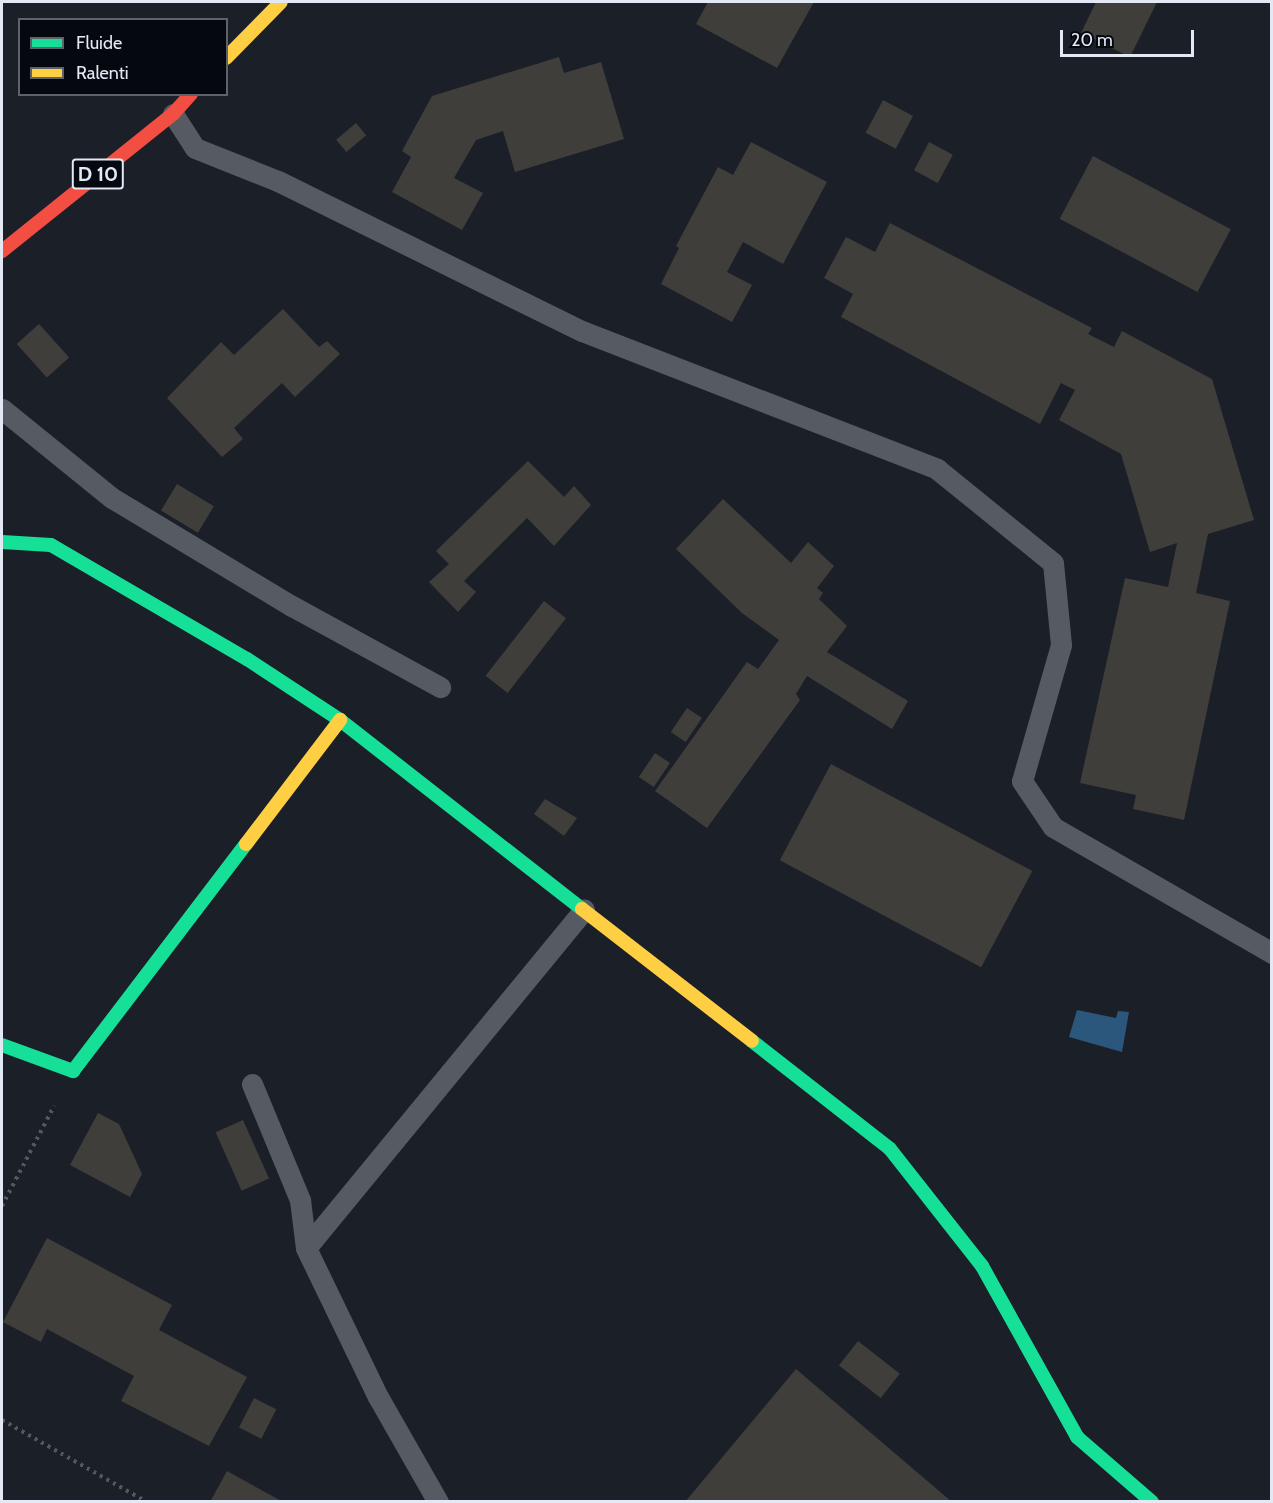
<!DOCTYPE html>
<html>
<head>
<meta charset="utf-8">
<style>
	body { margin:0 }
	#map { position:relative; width:1273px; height:1503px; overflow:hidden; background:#1b1f28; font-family:Cabin,sans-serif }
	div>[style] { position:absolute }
	.water>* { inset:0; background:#2c577d }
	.building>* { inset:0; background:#403e3b; transform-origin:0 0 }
	.path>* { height:4px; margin-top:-2px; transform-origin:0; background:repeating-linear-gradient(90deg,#54585e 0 3px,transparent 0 7.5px) }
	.lane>* { height:21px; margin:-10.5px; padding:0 10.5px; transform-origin:10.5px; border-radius:10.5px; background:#565a62 }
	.fast>* { height:14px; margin:-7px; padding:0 7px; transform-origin:7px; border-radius:7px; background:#16e098 }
	.slow>* { height:14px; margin:-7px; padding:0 7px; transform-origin:7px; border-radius:7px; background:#ffcf43 }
	.jam>* { height:14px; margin:-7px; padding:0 7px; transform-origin:7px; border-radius:7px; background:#f24e42 }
	span { translate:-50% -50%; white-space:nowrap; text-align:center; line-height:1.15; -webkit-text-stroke:4.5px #05080f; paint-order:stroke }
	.shield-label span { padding:2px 4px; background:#05080f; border:2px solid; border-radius:4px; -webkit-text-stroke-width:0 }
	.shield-label { font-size:20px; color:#e2e8f4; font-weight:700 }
	.frame { position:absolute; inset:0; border:3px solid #e2e8f4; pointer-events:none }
	.legend { position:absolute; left:18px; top:18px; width:210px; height:78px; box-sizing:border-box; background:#05080f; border:2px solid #5d626b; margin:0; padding:8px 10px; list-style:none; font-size:18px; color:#e2e8f4 }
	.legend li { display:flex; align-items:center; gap:12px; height:30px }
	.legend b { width:30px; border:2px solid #5d626b }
	.scale { position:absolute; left:1060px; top:30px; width:134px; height:27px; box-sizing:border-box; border:3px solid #e2e8f4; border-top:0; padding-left:8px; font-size:18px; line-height:21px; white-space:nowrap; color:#e2e8f4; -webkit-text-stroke:4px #05080f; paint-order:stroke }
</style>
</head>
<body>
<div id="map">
	<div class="water">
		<i style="clip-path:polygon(1077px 1010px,1116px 1018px,1118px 1011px,1129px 1012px,1122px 1052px,1069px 1037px)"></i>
	</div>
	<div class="building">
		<i style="clip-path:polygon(708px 2px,814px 2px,777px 68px,696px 24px)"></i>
		<i style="clip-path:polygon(1096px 2px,1157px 2px,1130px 57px,1081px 33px)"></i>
		<i style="clip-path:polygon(559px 57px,564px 73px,601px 62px,624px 139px,515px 172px,503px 131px,476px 140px,454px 178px,483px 193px,462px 230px,392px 192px,411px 157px,402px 151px,432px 96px)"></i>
		<i style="left:883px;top:100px;width:34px;height:37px;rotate:28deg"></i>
		<i style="left:356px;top:123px;width:16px;height:26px;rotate:50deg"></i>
		<i style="clip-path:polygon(751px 142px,827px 182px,783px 264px,743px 242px,727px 272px,752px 285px,732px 322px,661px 284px,679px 248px,676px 246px,718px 167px,733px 175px)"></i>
		<i style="left:929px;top:142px;width:27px;height:32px;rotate:28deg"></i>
		<i style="left:1093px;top:156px;width:156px;height:71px;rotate:28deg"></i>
		<i style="clip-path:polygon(890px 223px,1092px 328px,1088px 334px,1114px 347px,1122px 331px,1212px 379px,1254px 520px,1208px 534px,1196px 593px,1230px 601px,1184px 820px,1133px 809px,1136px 795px,1080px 783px,1125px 578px,1168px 587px,1177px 543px,1150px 552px,1121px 454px,1059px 420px,1075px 390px,1061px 383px,1040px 424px,841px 317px,853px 294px,824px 278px,846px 237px,875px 252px)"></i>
		<i style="clip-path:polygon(283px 309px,319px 347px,327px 341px,340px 354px,295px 397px,282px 383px,234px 428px,243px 439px,222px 457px,167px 398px,221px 342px,234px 355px)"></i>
		<i style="left:39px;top:324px;width:45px;height:30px;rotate:48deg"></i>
		<i style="clip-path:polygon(528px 461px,564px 497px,574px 486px,591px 505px,554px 546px,527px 518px,464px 581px,476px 592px,458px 612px,429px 582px,449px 564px,436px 551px)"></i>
		<i style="left:177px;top:484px;width:43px;height:31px;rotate:31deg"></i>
		<i style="clip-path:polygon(723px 499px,791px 563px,808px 542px,834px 566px,817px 588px,823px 593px,819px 599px,847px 626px,827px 652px,908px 701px,892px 729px,807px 676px,796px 694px,800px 700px,707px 828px,655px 791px,747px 662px,758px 669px,779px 640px,742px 613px,676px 549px)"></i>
		<i style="left:544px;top:601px;width:28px;height:95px;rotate:38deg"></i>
		<i style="left:687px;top:708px;width:18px;height:29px;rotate:34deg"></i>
		<i style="left:655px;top:753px;width:18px;height:29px;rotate:34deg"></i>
		<i style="left:831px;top:764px;width:228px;height:109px;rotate:28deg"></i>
		<i style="clip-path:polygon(545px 799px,577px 818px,564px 836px,534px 814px)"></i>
		<i style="clip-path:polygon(98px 1113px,119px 1124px,142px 1174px,130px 1197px,70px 1165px)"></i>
		<i style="left:243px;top:1120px;width:64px;height:30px;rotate:66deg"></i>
		<i style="clip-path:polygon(47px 1238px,172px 1305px,159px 1330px,247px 1377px,209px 1446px,121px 1401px,134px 1376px,47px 1329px,41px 1342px,3px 1322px)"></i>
		<i style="left:858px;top:1341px;width:53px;height:31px;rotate:38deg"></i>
		<i style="clip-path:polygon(796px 1369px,952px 1502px,685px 1502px)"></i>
		<i style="left:254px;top:1398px;width:25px;height:33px;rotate:27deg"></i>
		<i style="clip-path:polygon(227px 1471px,283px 1502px,210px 1502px)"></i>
	</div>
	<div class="path">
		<i style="left:2px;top:1206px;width:113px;rotate:-62.5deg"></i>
		<i style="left:2px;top:1420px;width:167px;rotate:29.5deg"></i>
	</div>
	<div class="lane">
		<i style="left:173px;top:114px;width:40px;rotate:57.1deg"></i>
		<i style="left:195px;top:148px;width:89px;rotate:21.7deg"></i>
		<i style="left:278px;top:181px;width:339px;rotate:26.3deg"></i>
		<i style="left:582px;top:331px;width:381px;rotate:21.2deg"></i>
		<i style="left:937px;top:469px;width:149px;rotate:39deg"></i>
		<i style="left:1053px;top:563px;width:82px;rotate:84.4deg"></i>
		<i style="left:1061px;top:645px;width:141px;rotate:106deg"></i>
		<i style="left:1022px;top:781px;width:55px;rotate:56deg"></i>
		<i style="left:1053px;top:827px;width:253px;rotate:29.9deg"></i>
		<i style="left:2px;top:409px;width:141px;rotate:39deg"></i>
		<i style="left:112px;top:498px;width:210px;rotate:31deg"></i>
		<i style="left:292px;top:606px;width:169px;rotate:28.7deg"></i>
		<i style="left:252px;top:1084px;width:126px;rotate:67.5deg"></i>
		<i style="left:300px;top:1200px;width:48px;rotate:82.9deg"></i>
		<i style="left:438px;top:1502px;width:121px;rotate:-119.7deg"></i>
		<i style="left:378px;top:1397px;width:165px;rotate:-115.8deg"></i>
		<i style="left:306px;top:1248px;width:438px;rotate:-50.6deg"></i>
	</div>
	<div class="fast">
		<i style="left:2px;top:542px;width:49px;rotate:3.5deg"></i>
		<i style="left:51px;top:545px;width:227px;rotate:30.2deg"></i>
		<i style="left:247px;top:659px;width:111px;rotate:33.3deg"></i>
		<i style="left:340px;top:720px;width:307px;rotate:38deg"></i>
		<i style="left:752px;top:1041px;width:175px;rotate:38deg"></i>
		<i style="left:890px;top:1149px;width:149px;rotate:51.8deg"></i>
		<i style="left:982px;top:1266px;width:196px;rotate:60.9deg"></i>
		<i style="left:1077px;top:1437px;width:99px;rotate:40.9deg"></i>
		<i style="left:2px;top:1045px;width:76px;rotate:20.1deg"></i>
		<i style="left:73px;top:1071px;width:285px;rotate:-52.7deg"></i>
	</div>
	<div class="slow">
		<i style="left:226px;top:58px;width:78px;rotate:-45.5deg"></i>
		<i style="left:246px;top:844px;width:156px;rotate:-52.8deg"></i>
		<i style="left:582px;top:909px;width:215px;rotate:37.8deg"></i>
	</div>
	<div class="jam">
		<i style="left:2px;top:251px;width:219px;rotate:-38.7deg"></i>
		<i style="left:173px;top:114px;width:27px;rotate:-48deg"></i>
	</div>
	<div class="shield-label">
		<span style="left:98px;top:174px">D 10</span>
	</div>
	<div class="frame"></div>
	<ul class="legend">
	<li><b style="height:8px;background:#16e098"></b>Fluide</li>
	<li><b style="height:8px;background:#ffcf43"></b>Ralenti</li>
	</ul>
	<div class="scale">20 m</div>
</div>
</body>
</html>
